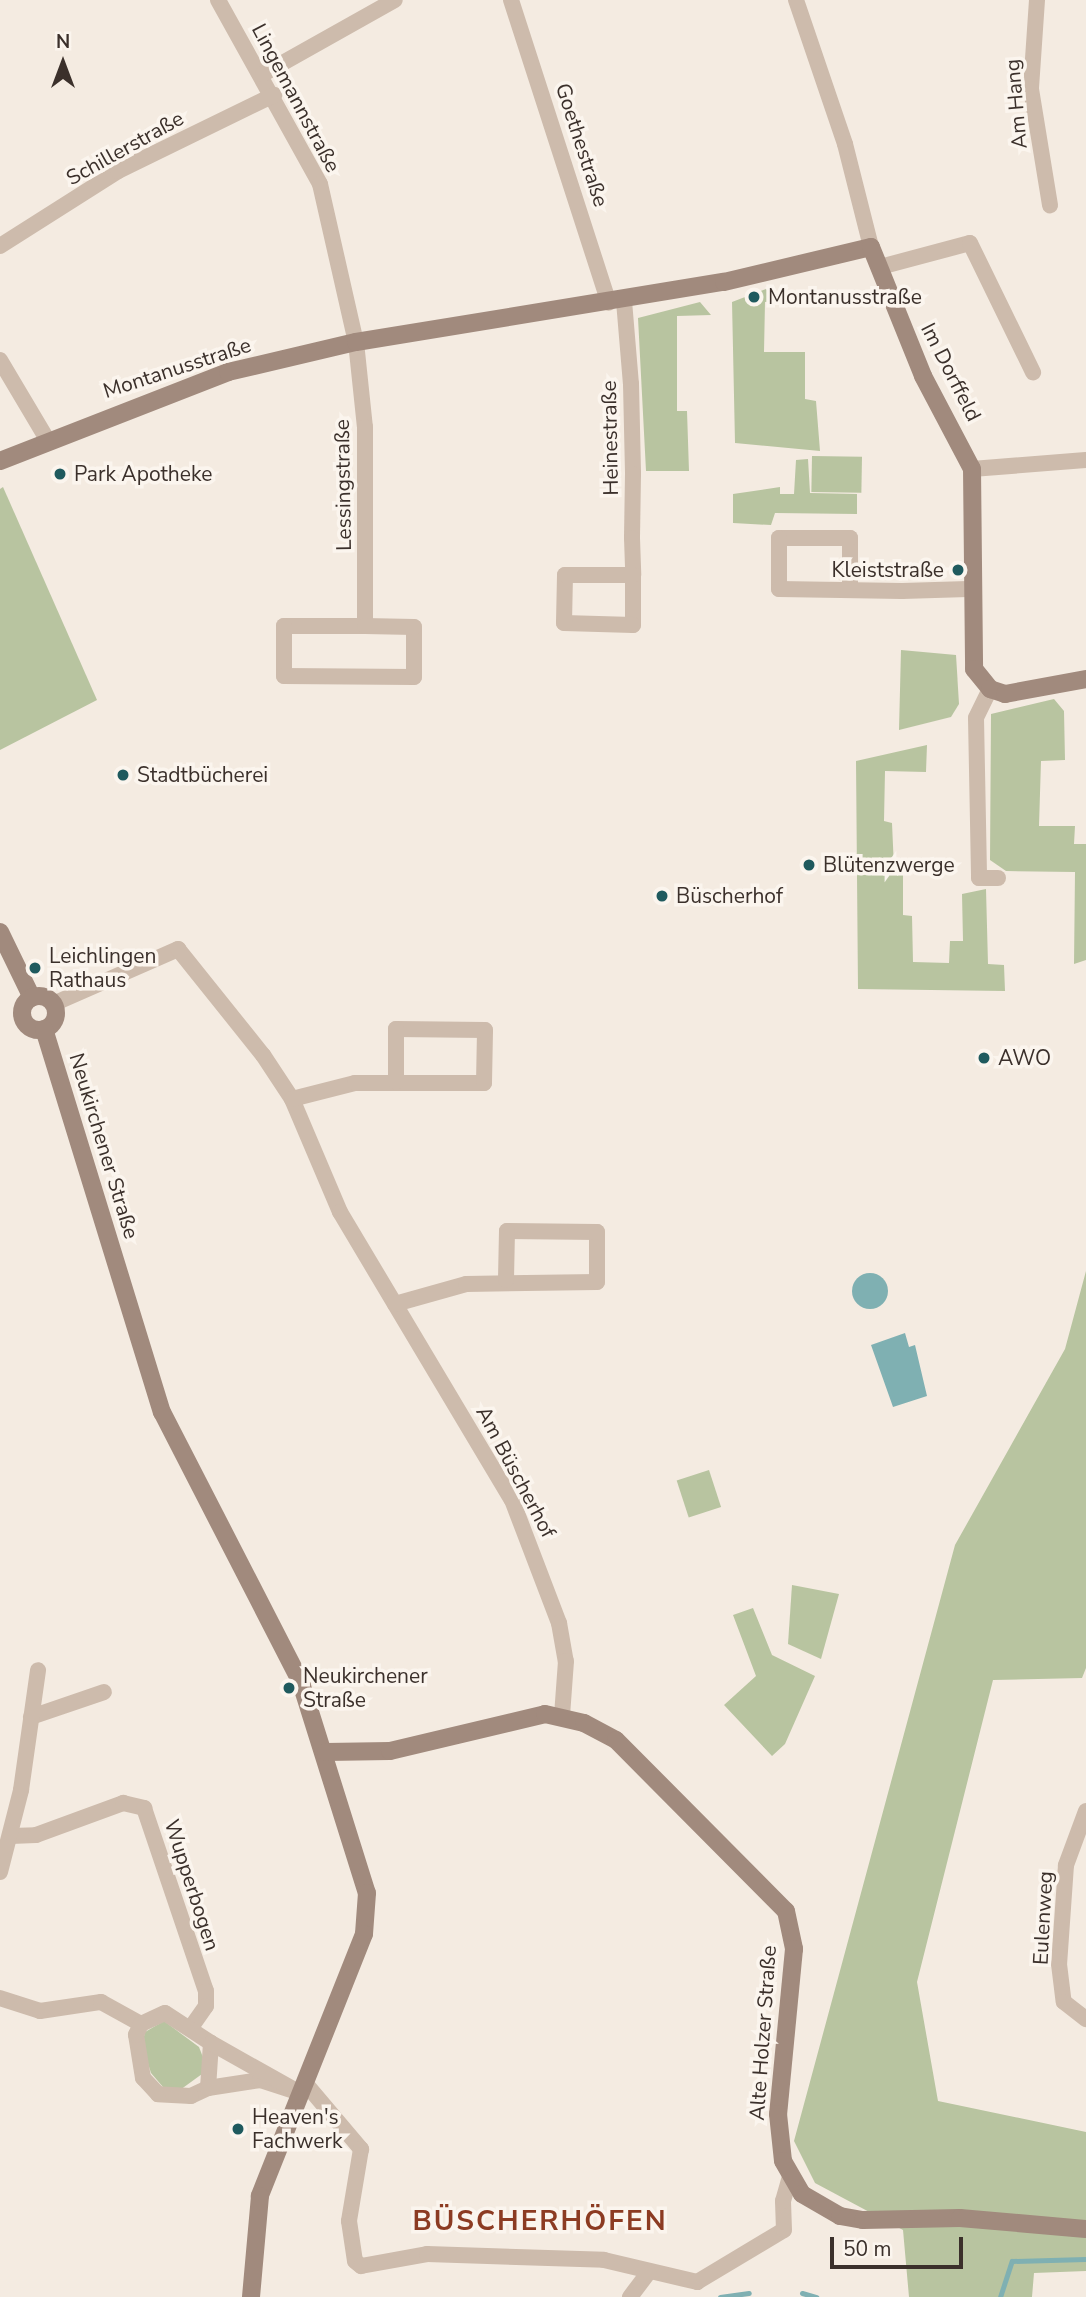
<!DOCTYPE html>
<html>
<head>
<meta charset="utf-8">
<style>
	body { margin:0 }
	#map { position:relative; width:1086px; height:2297px; overflow:hidden; background:#f4ebe1; font-family:"Nunito Sans",sans-serif }
	div>[style] { position:absolute }
	.green>* { inset:0; background:#b8c4a0; transform-origin:0 0 }
	.water>* { inset:0; background:#7fb0b2 }
	.round { border-radius:50% }
	.stream>* { height:5px; margin:-2.5px; padding:0 2.5px; transform-origin:2.5px; border-radius:2.5px; background:#7fb0b2 }
	.street>* { height:16px; margin:-8px; padding:0 8px; transform-origin:8px; border-radius:8px; background:#cdbbac }
	.secondary>* { height:18px; margin:-9px; padding:0 9px; transform-origin:9px; border-radius:9px; background:#a18a7d }
	.secondary>.ring { margin:-9px; padding:0; box-sizing:content-box; background:none; border:18px solid #a18a7d; border-radius:50% }
	.dots>* { width:19px; height:19px; translate:-50% -50%; box-sizing:border-box; border:4px solid #fbf5ee; border-radius:50% }
	span { translate:-50% -50%; white-space:nowrap; text-align:center; line-height:1.15; -webkit-text-stroke:7px #fbf5ee; paint-order:stroke }
	.street-label { font-size:21px; color:#3b302b }
	.poi-label { font-size:21px; color:#3b302b }
	.left { translate:0 -50%; text-align:left }
	.right { translate:-100% -50%; text-align:right }
	.district-label { font-size:28px; color:#8c3b22; font-weight:700; letter-spacing:2px }
	.north { position:absolute; left:28px; top:28px; width:70px; height:70px; -webkit-text-stroke:5px #fbf5ee; paint-order:stroke; rotate:0deg; font-size:19px; font-weight:700; line-height:28px; text-align:center; color:#3b302b }
	.north::after { content:''; display:block; margin:auto; width:24px; height:32px; background:#3b302b; clip-path:polygon(50% 0,100% 100%,50% 72%,0 100%) }
	.scale { position:absolute; left:830px; top:2237px; width:133px; height:32px; box-sizing:border-box; border:4px solid #3b302b; border-top:0; padding-left:9px; font-size:21px; line-height:24px; white-space:nowrap; color:#3b302b; -webkit-text-stroke:5px #fbf5ee; paint-order:stroke }
</style>
</head>
<body>
<div id="map">
	<div class="green">
		<i style="clip-path:polygon(766px 289px,778px 301px,765px 302px,764px 352px,805px 352px,805px 399px,816px 401px,820px 451px,735px 443px,732px 302px)"></i>
		<i style="clip-path:polygon(700px 302px,711px 315px,677px 316px,677px 411px,687px 411px,689px 471px,646px 471px,638px 318px)"></i>
		<i style="left:812px;top:456px;width:50px;height:36px;rotate:1deg"></i>
		<i style="clip-path:polygon(808px 459px,810px 493px,857px 494px,857px 514px,775px 513px,771px 525px,733px 523px,733px 494px,780px 487px,780px 494px,794px 494px,796px 460px)"></i>
		<i style="clip-path:polygon(3px 487px,97px 700px,0 750px,0 489px)"></i>
		<i style="clip-path:polygon(901px 650px,956px 655px,959px 704px,951px 717px,899px 730px)"></i>
		<i style="clip-path:polygon(1054px 699px,1064px 711px,1065px 760px,1041px 761px,1039px 826px,1075px 826px,1074px 844px,1086px 844px,1086px 960px,1074px 964px,1075px 872px,1006px 871px,990px 860px,991px 714px)"></i>
		<i style="clip-path:polygon(927px 745px,926px 772px,885px 771px,884px 821px,892px 823px,894px 868px,903px 869px,903px 915px,912px 916px,913px 962px,949px 963px,950px 941px,963px 941px,962px 894px,986px 889px,988px 964px,1004px 965px,1005px 991px,858px 989px,856px 761px)"></i>
		<i style="clip-path:polygon(1086px 1271px,1086px 1668px,1082px 1678px,993px 1680px,917px 1982px,938px 2101px,1086px 2132px,1086px 2271px,1034px 2273px,1032px 2297px,909px 2297px,903px 2230px,815px 2183px,794px 2141px,955px 1545px,1065px 1349px)"></i>
		<i style="left:709px;top:1470px;width:39px;height:34px;rotate:72deg"></i>
		<i style="clip-path:polygon(792px 1585px,839px 1594px,821px 1659px,788px 1644px)"></i>
		<i style="clip-path:polygon(753px 1608px,772px 1655px,815px 1676px,785px 1744px,772px 1756px,724px 1705px,756px 1676px,733px 1615px)"></i>
		<i style="clip-path:polygon(164px 2021px,199px 2047px,204px 2060px,202px 2074px,180px 2090px,163px 2087px,151px 2073px,142px 2045px,145px 2032px)"></i>
	</div>
	<div class="water">
		<i class="round" style="left:852px;top:1273px;width:36px;height:36px"></i>
		<i style="clip-path:polygon(905px 1333px,909px 1347px,915px 1345px,927px 1396px,893px 1407px,871px 1345px)"></i>
	</div>
	<div class="stream">
		<i style="left:802px;top:2293px;width:15px;rotate:16deg"></i>
		<i style="left:720px;top:2297px;width:29px;rotate:-8deg"></i>
		<i style="left:1000px;top:2297px;width:38px;rotate:-72deg"></i>
		<i style="left:1012px;top:2261px;width:74px;rotate:-1.5deg"></i>
	</div>
	<div class="street">
		<i style="left:218px;top:0;width:210px;rotate:61deg"></i>
		<i style="left:320px;top:184px;width:162px;rotate:77.2deg"></i>
		<i style="left:356px;top:342px;width:85px;rotate:84deg"></i>
		<i style="left:365px;top:427px;width:199px;rotate:90deg"></i>
		<i style="left:365px;top:626px;width:81px;rotate:180deg"></i>
		<i style="left:284px;top:626px;width:50px;rotate:90deg"></i>
		<i style="left:284px;top:676px;width:130px;rotate:0.4deg"></i>
		<i style="left:414px;top:677px;width:50px;rotate:-90deg"></i>
		<i style="left:414px;top:627px;width:49px;rotate:-178.8deg"></i>
		<i style="left:511px;top:0;width:318px;rotate:72.1deg"></i>
		<i style="left:796px;top:0;width:152px;rotate:71.2deg"></i>
		<i style="left:845px;top:144px;width:106px;rotate:75.8deg"></i>
		<i style="left:1037px;top:0;width:89px;rotate:93.9deg"></i>
		<i style="left:1031px;top:89px;width:118px;rotate:80.7deg"></i>
		<i style="left:263px;top:74px;width:151px;rotate:-29.3deg"></i>
		<i style="left:0;top:246px;width:140px;rotate:-32.4deg"></i>
		<i style="left:118px;top:171px;width:174px;rotate:-26deg"></i>
		<i style="left:880px;top:267px;width:93px;rotate:-14.9deg"></i>
		<i style="left:970px;top:243px;width:144px;rotate:64deg"></i>
		<i style="left:624px;top:301px;width:83px;rotate:85.2deg"></i>
		<i style="left:631px;top:384px;width:90px;rotate:88.7deg"></i>
		<i style="left:633px;top:474px;width:64px;rotate:90.9deg"></i>
		<i style="left:632px;top:538px;width:37px;rotate:88deg"></i>
		<i style="left:633px;top:575px;width:50px;rotate:90deg"></i>
		<i style="left:633px;top:625px;width:69px;rotate:-178.3deg"></i>
		<i style="left:564px;top:623px;width:48px;rotate:-88.8deg"></i>
		<i style="left:565px;top:575px;width:68px"></i>
		<i style="left:0;top:360px;width:92px;rotate:59.3deg"></i>
		<i style="left:972px;top:469px;width:114px;rotate:-4.5deg"></i>
		<i style="left:850px;top:590px;width:52px;rotate:-90deg"></i>
		<i style="left:850px;top:538px;width:71px;rotate:180deg"></i>
		<i style="left:779px;top:538px;width:51px;rotate:90deg"></i>
		<i style="left:779px;top:589px;width:123px;rotate:0.9deg"></i>
		<i style="left:902px;top:591px;width:66px;rotate:-1.7deg"></i>
		<i style="left:990px;top:689px;width:32px;rotate:116deg"></i>
		<i style="left:976px;top:718px;width:160px;rotate:88.9deg"></i>
		<i style="left:979px;top:878px;width:19px"></i>
		<i style="left:53px;top:1004px;width:137px;rotate:-23.7deg"></i>
		<i style="left:178px;top:949px;width:136px;rotate:51.3deg"></i>
		<i style="left:263px;top:1055px;width:53px;rotate:56.6deg"></i>
		<i style="left:292px;top:1099px;width:123px;rotate:67deg"></i>
		<i style="left:340px;top:1212px;width:335px;rotate:59.2deg"></i>
		<i style="left:512px;top:1500px;width:132px;rotate:69.1deg"></i>
		<i style="left:559px;top:1623px;width:39px;rotate:80deg"></i>
		<i style="left:566px;top:1661px;width:54px;rotate:94.2deg"></i>
		<i style="left:292px;top:1099px;width:65px;rotate:-14.3deg"></i>
		<i style="left:355px;top:1083px;width:129px"></i>
		<i style="left:484px;top:1083px;width:53px;rotate:-88.9deg"></i>
		<i style="left:485px;top:1030px;width:89px;rotate:-179.4deg"></i>
		<i style="left:396px;top:1029px;width:53px;rotate:90deg"></i>
		<i style="left:395px;top:1304px;width:74px;rotate:-15.7deg"></i>
		<i style="left:466px;top:1284px;width:131px;rotate:-0.9deg"></i>
		<i style="left:597px;top:1282px;width:50px;rotate:-90deg"></i>
		<i style="left:597px;top:1232px;width:90px;rotate:-179.4deg"></i>
		<i style="left:507px;top:1231px;width:49px;rotate:91.2deg"></i>
		<i style="left:31px;top:1717px;width:77px;rotate:-18.9deg"></i>
		<i style="left:1086px;top:1811px;width:58px;rotate:110.3deg"></i>
		<i style="left:1066px;top:1865px;width:99px;rotate:94deg"></i>
		<i style="left:1059px;top:1964px;width:38px;rotate:83deg"></i>
		<i style="left:1064px;top:2002px;width:28px;rotate:38deg"></i>
		<i style="left:11px;top:1836px;width:25px;rotate:-2deg"></i>
		<i style="left:36px;top:1835px;width:93px;rotate:-20.2deg"></i>
		<i style="left:123px;top:1803px;width:22px;rotate:13deg"></i>
		<i style="left:144px;top:1808px;width:193px;rotate:71.3deg"></i>
		<i style="left:206px;top:1991px;width:15px;rotate:90deg"></i>
		<i style="left:206px;top:2006px;width:24px;rotate:125deg"></i>
		<i style="left:0;top:1872px;width:85px;rotate:-75.6deg"></i>
		<i style="left:21px;top:1790px;width:121px;rotate:-81.9deg"></i>
		<i style="left:0;top:1998px;width:42px;rotate:18deg"></i>
		<i style="left:40px;top:2011px;width:62px;rotate:-8.4deg"></i>
		<i style="left:101px;top:2002px;width:46px;rotate:28.8deg"></i>
		<i style="left:165px;top:2013px;width:55px;rotate:33.1deg"></i>
		<i style="left:211px;top:2043px;width:45px;rotate:93.8deg"></i>
		<i style="left:208px;top:2088px;width:19px;rotate:155deg"></i>
		<i style="left:191px;top:2096px;width:33px;rotate:-177deg"></i>
		<i style="left:158px;top:2094px;width:22px;rotate:-133deg"></i>
		<i style="left:143px;top:2078px;width:44px;rotate:-99.2deg"></i>
		<i style="left:136px;top:2035px;width:12px;rotate:-66deg"></i>
		<i style="left:141px;top:2024px;width:26px;rotate:-25deg"></i>
		<i style="left:305px;top:2083px;width:87px;rotate:49.7deg"></i>
		<i style="left:361px;top:2149px;width:73px;rotate:99.5deg"></i>
		<i style="left:349px;top:2221px;width:40px;rotate:81.5deg"></i>
		<i style="left:355px;top:2261px;width:8px;rotate:40deg"></i>
		<i style="left:361px;top:2266px;width:67px;rotate:-10.3deg"></i>
		<i style="left:427px;top:2254px;width:177px;rotate:1.9deg"></i>
		<i style="left:604px;top:2260px;width:96px;rotate:13.3deg"></i>
		<i style="left:697px;top:2282px;width:101px;rotate:-30.9deg"></i>
		<i style="left:784px;top:2230px;width:29px;rotate:-92deg"></i>
		<i style="left:783px;top:2201px;width:25px;rotate:-74deg"></i>
		<i style="left:208px;top:2088px;width:53px;rotate:-8.7deg"></i>
		<i style="left:260px;top:2080px;width:42px;rotate:18deg"></i>
		<i style="left:300px;top:2093px;width:102px;rotate:-150.7deg"></i>
		<i style="left:630px;top:2297px;width:31px;rotate:-53deg"></i>
	</div>
	<div class="secondary">
		<i style="left:0;top:461px;width:245px;rotate:-21.3deg"></i>
		<i style="left:228px;top:372px;width:131px;rotate:-13.2deg"></i>
		<i style="left:356px;top:342px;width:373px;rotate:-9.3deg"></i>
		<i style="left:724px;top:282px;width:151px;rotate:-13.4deg"></i>
		<i style="left:871px;top:247px;width:139px;rotate:68deg"></i>
		<i style="left:923px;top:376px;width:105px;rotate:62.2deg"></i>
		<i style="left:972px;top:469px;width:200px;rotate:89.4deg"></i>
		<i style="left:974px;top:669px;width:26px;rotate:51deg"></i>
		<i style="left:990px;top:689px;width:16px;rotate:18deg"></i>
		<i style="left:1005px;top:694px;width:82px;rotate:-10.5deg"></i>
		<i style="left:0;top:932px;width:73px;rotate:64.1deg"></i>
		<i class="ring" style="left:22px;top:996px;width:16px;height:16px"></i>
		<i style="left:44px;top:1029px;width:401px;rotate:72.9deg"></i>
		<i style="left:162px;top:1412px;width:305px;rotate:62.8deg"></i>
		<i style="left:301px;top:1683px;width:220px;rotate:72.6deg"></i>
		<i style="left:367px;top:1893px;width:41px;rotate:94.2deg"></i>
		<i style="left:364px;top:1934px;width:282px;rotate:111.7deg"></i>
		<i style="left:260px;top:2196px;width:101px;rotate:95.1deg"></i>
		<i style="left:326px;top:1752px;width:64px;rotate:-0.9deg"></i>
		<i style="left:390px;top:1751px;width:159px;rotate:-13.4deg"></i>
		<i style="left:545px;top:1714px;width:40px;rotate:13deg"></i>
		<i style="left:584px;top:1723px;width:36px;rotate:28deg"></i>
		<i style="left:616px;top:1740px;width:241px;rotate:45.2deg"></i>
		<i style="left:786px;top:1911px;width:39px;rotate:78deg"></i>
		<i style="left:794px;top:1949px;width:166px;rotate:95.5deg"></i>
		<i style="left:778px;top:2114px;width:47px;rotate:83.9deg"></i>
		<i style="left:783px;top:2161px;width:38px;rotate:60deg"></i>
		<i style="left:802px;top:2194px;width:44px;rotate:30.1deg"></i>
		<i style="left:840px;top:2216px;width:23px;rotate:10deg"></i>
		<i style="left:863px;top:2220px;width:97px;rotate:-1.2deg"></i>
		<i style="left:960px;top:2218px;width:126px;rotate:5deg"></i>
	</div>
	<div class="dots">
		<i style="left:754px;top:297px;background:#1f5a5e"></i>
		<i style="left:60px;top:474px;background:#1f5a5e"></i>
		<i style="left:958px;top:570px;background:#1f5a5e"></i>
		<i style="left:123px;top:775px;background:#1f5a5e"></i>
		<i style="left:809px;top:865px;background:#1f5a5e"></i>
		<i style="left:662px;top:896px;background:#1f5a5e"></i>
		<i style="left:35px;top:968px;background:#1f5a5e"></i>
		<i style="left:984px;top:1058px;background:#1f5a5e"></i>
		<i style="left:289px;top:1688px;background:#1f5a5e"></i>
		<i style="left:238px;top:2129px;background:#1f5a5e"></i>
	</div>
	<div class="street-label">
		<span style="left:296px;top:98px;rotate:62deg">Lingemannstraße</span>
		<span style="left:1016px;top:104px;rotate:-95deg">Am Hang</span>
		<span style="left:582px;top:145px;rotate:72deg">Goethestraße</span>
		<span style="left:125px;top:148px;rotate:-29deg">Schillerstraße</span>
		<span style="left:177px;top:368px;rotate:-18deg">Montanusstraße</span>
		<span style="left:951px;top:372px;rotate:63deg">Im Dorffeld</span>
		<span style="left:610px;top:438px;rotate:-91deg">Heinestraße</span>
		<span style="left:343px;top:485px;rotate:-91deg">Lessingstraße</span>
		<span style="left:104px;top:1146px;rotate:73deg">Neukirchener Straße</span>
		<span style="left:516px;top:1472px;rotate:62deg">Am Büscherhof</span>
		<span style="left:192px;top:1885px;rotate:72deg">Wupperbogen</span>
		<span style="left:1043px;top:1918px;rotate:-87deg">Eulenweg</span>
		<span style="left:763px;top:2033px;rotate:-86deg">Alte Holzer Straße</span>
	</div>
	<div class="poi-label">
		<span class="left" style="left:768px;top:297px">Montanusstraße</span>
		<span class="left" style="left:74px;top:474px">Park Apotheke</span>
		<span class="right" style="left:944px;top:570px">Kleiststraße</span>
		<span class="left" style="left:137px;top:775px">Stadtbücherei</span>
		<span class="left" style="left:823px;top:865px">Blütenzwerge</span>
		<span class="left" style="left:676px;top:896px">Büscherhof</span>
		<span class="left" style="left:49px;top:968px">Leichlingen<br>Rathaus</span>
		<span class="left" style="left:998px;top:1058px">AWO</span>
		<span class="left" style="left:303px;top:1688px">Neukirchener<br>Straße</span>
		<span class="left" style="left:252px;top:2129px">Heaven's<br>Fachwerk</span>
	</div>
	<div class="district-label">
		<span style="left:540px;top:2221px">BÜSCHERHÖFEN</span>
	</div>
	<div class="north">N</div>
	<div class="scale">50 m</div>
</div>
</body>
</html>
